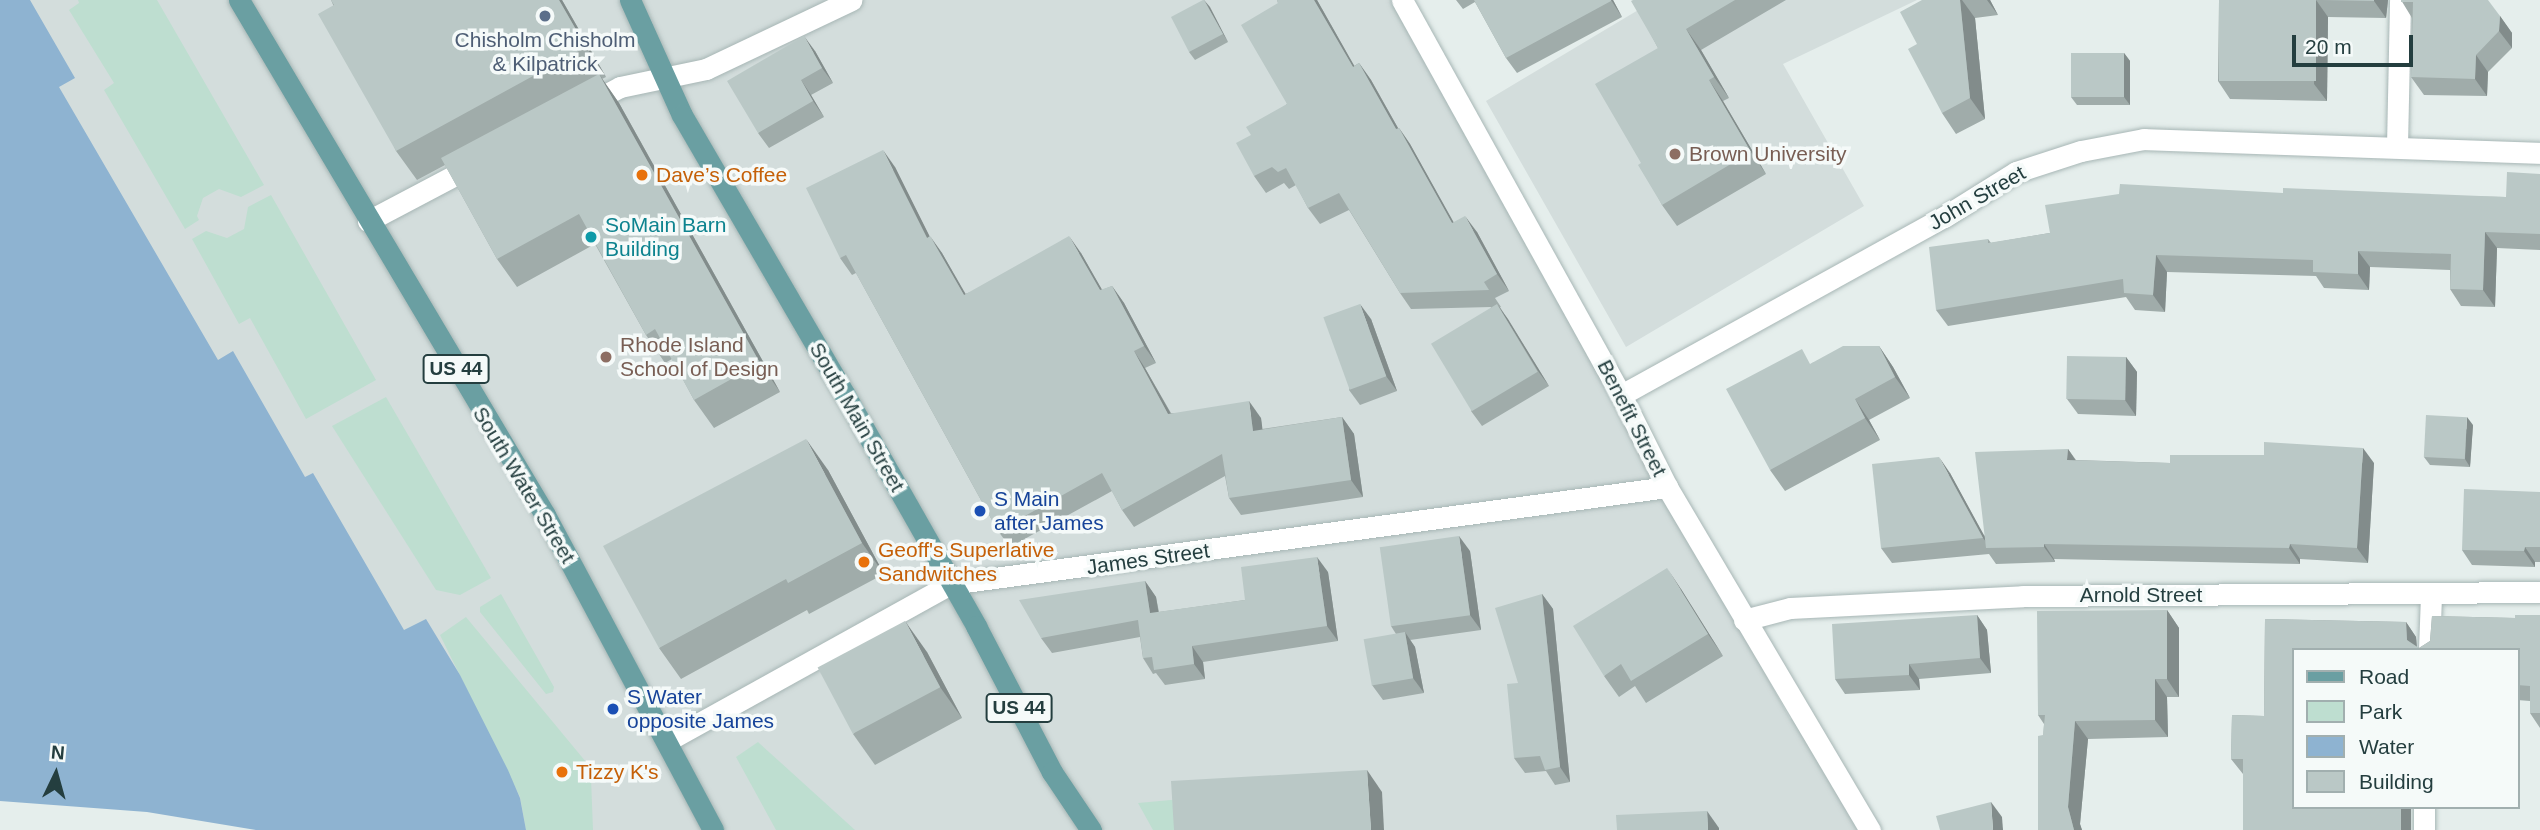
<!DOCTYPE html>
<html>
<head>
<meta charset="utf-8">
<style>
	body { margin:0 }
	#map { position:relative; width:2540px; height:830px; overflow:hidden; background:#e5eeec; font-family:Arial,sans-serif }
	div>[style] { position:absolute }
	.built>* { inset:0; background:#d3dddc }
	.green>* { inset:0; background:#beded0 }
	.water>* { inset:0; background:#8eb3d1 }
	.pier>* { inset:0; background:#e5eeec }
	.roads { filter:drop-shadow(0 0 2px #a7b6b5) drop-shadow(0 0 2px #a7b6b5) }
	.street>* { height:21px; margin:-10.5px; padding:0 10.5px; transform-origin:10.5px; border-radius:10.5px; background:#fff }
	.secondary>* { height:21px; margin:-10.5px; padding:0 10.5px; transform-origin:10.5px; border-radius:10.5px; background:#fff }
	.primary>* { height:21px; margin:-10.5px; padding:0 10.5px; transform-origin:10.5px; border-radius:10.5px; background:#6a9fa2 }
	.wall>* { inset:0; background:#a0acaa }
	.shaded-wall>* { inset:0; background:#828c8b; transform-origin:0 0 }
	.building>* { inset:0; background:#bac8c6; transform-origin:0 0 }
	.dots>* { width:19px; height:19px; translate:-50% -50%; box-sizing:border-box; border:4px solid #f5faf9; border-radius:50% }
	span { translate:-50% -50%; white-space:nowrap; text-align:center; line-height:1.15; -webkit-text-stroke:7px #f5faf9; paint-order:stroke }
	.shield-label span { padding:2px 5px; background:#f5faf9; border:2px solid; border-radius:5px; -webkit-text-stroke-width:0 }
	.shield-label { font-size:19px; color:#243e3f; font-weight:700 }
	.service-label { font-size:21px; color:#4e5e75 }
	.education-label { font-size:21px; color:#785e54 }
	.left { translate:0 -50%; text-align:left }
	.food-label { font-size:21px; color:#c56008 }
	.street-label { font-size:21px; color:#243e3f }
	.culture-label { font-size:21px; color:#0d838f }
	.transit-label { font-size:21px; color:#164399 }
	.legend { position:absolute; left:2292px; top:648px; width:228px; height:161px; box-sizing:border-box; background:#f5faf9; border:2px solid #a1afaf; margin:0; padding:9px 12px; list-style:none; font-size:21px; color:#243e3f }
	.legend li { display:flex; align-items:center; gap:14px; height:35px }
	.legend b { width:35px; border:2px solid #a1afaf }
	.north { position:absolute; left:21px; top:739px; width:70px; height:70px; -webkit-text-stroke:5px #f5faf9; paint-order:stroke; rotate:5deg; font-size:19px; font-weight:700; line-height:28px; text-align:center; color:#243e3f }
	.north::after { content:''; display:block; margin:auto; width:24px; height:32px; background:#243e3f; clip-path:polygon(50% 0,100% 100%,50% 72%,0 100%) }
	.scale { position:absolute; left:2292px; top:35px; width:121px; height:32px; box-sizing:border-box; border:4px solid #243e3f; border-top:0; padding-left:9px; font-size:21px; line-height:24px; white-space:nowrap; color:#243e3f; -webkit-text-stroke:5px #f5faf9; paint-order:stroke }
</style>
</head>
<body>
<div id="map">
	<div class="built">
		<i style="clip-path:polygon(0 0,1396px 0,1790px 719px,1798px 716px,1866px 830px,0 830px)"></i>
		<i style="clip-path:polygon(1655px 0,1917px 0,1783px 64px,1864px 206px,1626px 347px,1486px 101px)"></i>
	</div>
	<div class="green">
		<i style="clip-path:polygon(78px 0,157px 0,264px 185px,241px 197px,219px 189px,203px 198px,197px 216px,199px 220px,185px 229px,104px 90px,114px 83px,69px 10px,79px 3px)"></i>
		<i style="clip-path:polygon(271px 195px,376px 380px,306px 419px,250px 318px,239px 324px,192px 239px,206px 231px,227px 238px,244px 229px,248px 207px)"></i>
		<i style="clip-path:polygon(386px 397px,491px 578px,460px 595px,436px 590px,332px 426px)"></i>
		<i style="clip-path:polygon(501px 594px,554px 687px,553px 692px,546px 694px,542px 689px,480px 612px,480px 607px)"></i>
		<i style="clip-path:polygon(466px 617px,586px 762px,591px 778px,593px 830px,526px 830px,520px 797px,440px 635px)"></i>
		<i style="clip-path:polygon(758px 742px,855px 830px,776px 830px,736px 757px)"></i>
		<i style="clip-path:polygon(1247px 793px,1187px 830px,1153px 830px,1138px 803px)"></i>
	</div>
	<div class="water">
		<i style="clip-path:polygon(0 0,30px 0,75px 78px,59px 87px,218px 360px,233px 351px,305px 477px,313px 473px,404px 630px,426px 619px,460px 675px,508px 770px,520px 798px,526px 830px,0 830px)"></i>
	</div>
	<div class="pier">
		<i style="clip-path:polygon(0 801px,147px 812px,256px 830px,0 830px)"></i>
	</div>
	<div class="roads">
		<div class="street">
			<i style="left:586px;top:105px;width:38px;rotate:-28deg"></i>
			<i style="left:620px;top:87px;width:88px;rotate:-11.8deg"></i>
			<i style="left:706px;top:69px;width:161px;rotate:-25.4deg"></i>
			<i style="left:2397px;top:146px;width:146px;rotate:-88.8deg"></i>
			<i style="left:368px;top:221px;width:120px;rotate:-27.8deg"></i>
			<i style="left:1621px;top:395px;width:369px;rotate:-28.9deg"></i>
			<i style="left:1944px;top:217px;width:85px;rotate:-32deg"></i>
			<i style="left:2016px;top:172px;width:68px;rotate:-17.9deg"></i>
			<i style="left:2081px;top:151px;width:64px;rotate:-10.8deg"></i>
			<i style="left:2144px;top:139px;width:396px;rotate:2deg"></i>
			<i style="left:1744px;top:620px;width:48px;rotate:-14.6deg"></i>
			<i style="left:1790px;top:608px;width:233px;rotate:-2.9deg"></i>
			<i style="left:2023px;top:596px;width:517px;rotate:-0.44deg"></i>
			<i style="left:2429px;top:650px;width:55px;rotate:-87.9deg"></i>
			<i style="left:667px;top:741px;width:324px;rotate:-29deg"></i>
			<i style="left:950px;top:584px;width:724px;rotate:-7.7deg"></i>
			<i style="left:2424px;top:830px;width:23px;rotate:-90deg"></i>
		</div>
		<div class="secondary">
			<i style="left:1402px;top:0;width:452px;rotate:61deg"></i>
			<i style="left:1621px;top:395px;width:103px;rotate:63.4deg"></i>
			<i style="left:1667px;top:487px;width:399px;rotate:59.4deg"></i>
		</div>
		<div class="primary">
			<i style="left:239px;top:0;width:599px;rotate:59.28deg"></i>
			<i style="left:545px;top:515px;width:357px;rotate:61.9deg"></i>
			<i style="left:630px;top:0;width:126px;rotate:65.7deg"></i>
			<i style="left:682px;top:115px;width:324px;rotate:59.8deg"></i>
			<i style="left:845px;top:395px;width:266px;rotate:60.4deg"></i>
			<i style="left:976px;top:626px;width:165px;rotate:62.5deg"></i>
			<i style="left:1052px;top:772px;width:70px;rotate:56.1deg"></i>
		</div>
	</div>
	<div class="wall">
		<i style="clip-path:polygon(331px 0,562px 0,606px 77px,602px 79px,619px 103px,780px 392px,714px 428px,694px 400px,672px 359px,665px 363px,646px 335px,595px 244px,517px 287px,497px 259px,445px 165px,417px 180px,396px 151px)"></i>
		<i style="clip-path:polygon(1204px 0,1228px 42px,1195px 60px,1189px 52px)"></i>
		<i style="clip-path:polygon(1277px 0,1317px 0,1354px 66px,1359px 63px,1371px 80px,1398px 128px,1399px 128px,1410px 144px,1453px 222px,1477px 232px,1509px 291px,1495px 298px,1501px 307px,1500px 307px,1549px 386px,1482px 426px,1471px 411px,1491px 307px,1411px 309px,1400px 293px,1349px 210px,1320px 224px,1308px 208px,1296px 185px,1289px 189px,1284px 183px,1266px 193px,1254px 176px,1251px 135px,1287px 104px,1278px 3px)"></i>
		<i style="clip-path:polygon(1456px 0,1613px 0,1622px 17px,1517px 73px,1506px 58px,1475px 2px,1463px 9px)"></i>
		<i style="clip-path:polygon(1633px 0,1786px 0,1701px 50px,1729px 98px,1723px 101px,1766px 174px,1677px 226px,1662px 205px,1641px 163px,1658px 48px)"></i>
		<i style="clip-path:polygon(1922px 0,1990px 0,1998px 15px,1975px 18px,1985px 119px,1956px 134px,1942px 113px)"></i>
		<i style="clip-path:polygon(2219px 0,2388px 0,2386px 18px,2328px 17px,2327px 101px,2230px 99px,2218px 81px)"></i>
		<i style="clip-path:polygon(2401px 0,2500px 16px,2512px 33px,2512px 48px,2488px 72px,2487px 96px,2424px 95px,2411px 77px,2412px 18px)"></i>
		<i style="clip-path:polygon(815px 51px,833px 83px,811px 95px,824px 117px,769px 148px,758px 133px)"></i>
		<i style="clip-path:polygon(2124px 53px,2130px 61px,2130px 105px,2077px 105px,2071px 97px)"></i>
		<i style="clip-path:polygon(895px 167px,929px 236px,942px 253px,965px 294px,1081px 253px,1102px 290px,1112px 286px,1124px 303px,1156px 363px,1145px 368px,1171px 413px,1261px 418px,1262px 429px,1342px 417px,1354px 434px,1363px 497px,1241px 515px,1229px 498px,1225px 476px,1134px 527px,1122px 510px,1112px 491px,1010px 547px,998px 531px,856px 273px,852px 275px,840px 258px)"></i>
		<i style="clip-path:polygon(2540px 174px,2540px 250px,2497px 248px,2495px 307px,2461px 306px,2450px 289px,2450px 270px,2370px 267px,2369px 290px,2324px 288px,2316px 276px,2167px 272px,2165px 312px,2135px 310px,2126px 297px,1948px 326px,1936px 310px,1988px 239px,1991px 243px,2283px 193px,2506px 197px)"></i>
		<i style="clip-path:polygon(1371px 319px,1397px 391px,1360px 405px,1349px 390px)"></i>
		<i style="clip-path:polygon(1879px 346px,1893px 367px,1910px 398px,1869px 420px,1880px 440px,1785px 491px,1770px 470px,1812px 363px)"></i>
		<i style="clip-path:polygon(2126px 357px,2137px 372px,2136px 416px,2078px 414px,2067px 399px)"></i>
		<i style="clip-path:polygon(2473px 425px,2470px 467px,2430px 465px,2424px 457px)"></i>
		<i style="clip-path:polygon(2068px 449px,2076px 460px,2170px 463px,2374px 463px,2368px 563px,2300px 559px,2300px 564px,2054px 559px,2055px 562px,1996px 564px,1989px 554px,1892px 563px,1881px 548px,1950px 473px,1984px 536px)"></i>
		<i style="clip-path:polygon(828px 470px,884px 574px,809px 614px,807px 610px,681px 679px,659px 648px)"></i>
		<i style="clip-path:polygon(2540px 492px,2540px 562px,2535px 562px,2535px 567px,2472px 565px,2462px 550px)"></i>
		<i style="clip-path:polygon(1470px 551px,1481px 630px,1410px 640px,1415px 647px,1424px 693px,1383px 700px,1372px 685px,1396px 634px,1391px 626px)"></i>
		<i style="clip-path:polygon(1328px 572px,1338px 641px,1203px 662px,1205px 679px,1165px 685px,1156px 673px,1153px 674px,1143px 658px,1140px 637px,1052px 653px,1041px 638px,1145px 581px,1156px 597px,1159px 612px,1245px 600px)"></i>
		<i style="clip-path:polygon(1681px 589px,1723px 656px,1646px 703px,1635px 686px,1619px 697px,1604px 676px)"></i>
		<i style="clip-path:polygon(1542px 594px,1553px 609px,1570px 782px,1555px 785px,1546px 771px,1525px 773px,1514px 758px,1518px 683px)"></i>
		<i style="clip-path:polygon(2167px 610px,2179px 628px,2179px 697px,2167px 697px,2168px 737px,2088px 739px,2080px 824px,2082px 830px,2038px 830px,2044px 724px,2038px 715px)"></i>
		<i style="clip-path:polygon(1977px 615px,1987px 630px,1991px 673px,1919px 679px,1920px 690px,1845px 694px,1835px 679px)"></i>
		<i style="clip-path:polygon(2515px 615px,2540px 615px,2540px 728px,2530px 713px,2530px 701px,2517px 700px,2517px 650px,2293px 650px,2293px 807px,2411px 807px,2411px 830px,2243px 830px,2243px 774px,2231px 759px,2232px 715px,2264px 716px,2265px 619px,2406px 622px,2416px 637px,2417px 647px,2419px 648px,2430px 641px,2432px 616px,2515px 618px)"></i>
		<i style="clip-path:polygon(927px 652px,962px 718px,875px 765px,853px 734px)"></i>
	</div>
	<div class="shaded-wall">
		<i style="clip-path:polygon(559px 0,562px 0,606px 77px,586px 47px)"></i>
		<i style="clip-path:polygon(1204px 0,1210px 7px,1228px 42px,1223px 34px)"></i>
		<i style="clip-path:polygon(1314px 0,1317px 0,1364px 83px,1353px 67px)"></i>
		<i style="clip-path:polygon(1611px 0,1613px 0,1622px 17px)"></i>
		<i style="clip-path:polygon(1960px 0,1962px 0,1975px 18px,1985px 119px,1970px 98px)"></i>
		<i style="clip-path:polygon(1987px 0,1990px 0,1998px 15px)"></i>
		<i style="clip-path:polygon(2316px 0,2328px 17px,2327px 101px,2314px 84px)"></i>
		<i style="clip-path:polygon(2374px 0,2388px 0,2386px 18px,2374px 1px)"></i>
		<i style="clip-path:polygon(2500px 16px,2512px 33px,2512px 48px,2499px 31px)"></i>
		<i style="clip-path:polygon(1686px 29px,1701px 50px,1729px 98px,1714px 77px)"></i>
		<i style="clip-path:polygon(804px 36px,815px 51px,833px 83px,822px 68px)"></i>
		<i style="clip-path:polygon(2124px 53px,2130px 61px,2130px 105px,2124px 97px)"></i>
		<i style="clip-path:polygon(2476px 55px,2488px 72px,2487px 96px,2475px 79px)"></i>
		<i style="clip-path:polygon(1359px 63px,1371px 80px,1408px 146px,1396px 129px)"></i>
		<i style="clip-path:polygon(599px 74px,619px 103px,780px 392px,760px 363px)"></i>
		<i style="clip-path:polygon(801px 80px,811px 95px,824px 117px,813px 101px)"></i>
		<i style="clip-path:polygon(1709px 80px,1723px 101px,1766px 174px,1751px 152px)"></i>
		<i style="clip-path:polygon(1399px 128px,1410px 144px,1463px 239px,1452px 223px)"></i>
		<i style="clip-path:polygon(883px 150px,895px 167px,939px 255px,927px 238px)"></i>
		<i style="clip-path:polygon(1465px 216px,1477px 232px,1509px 291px,1497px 274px)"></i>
		<i style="clip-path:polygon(2485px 232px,2497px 248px,2495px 307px,2483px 290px)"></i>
		<i style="clip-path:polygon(930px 236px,942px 253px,976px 312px,964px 295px)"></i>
		<i style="clip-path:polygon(1069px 236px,1081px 253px,1112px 307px,1100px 290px)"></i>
		<i style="clip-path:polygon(2358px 251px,2370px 267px,2369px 290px,2358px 274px)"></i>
		<i style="clip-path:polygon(2156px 255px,2167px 272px,2165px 312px,2153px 295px)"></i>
		<i style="clip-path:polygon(1112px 286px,1124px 303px,1156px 363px,1144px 346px)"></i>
		<i style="clip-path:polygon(1360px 304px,1371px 319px,1397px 391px,1386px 376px)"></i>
		<i style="clip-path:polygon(1497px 304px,1508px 319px,1549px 386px,1538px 371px)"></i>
		<i style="clip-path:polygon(1879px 346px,1893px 367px,1910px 398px,1895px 377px)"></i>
		<i style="clip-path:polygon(1134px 351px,1145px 368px,1180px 430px,1168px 414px)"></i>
		<i style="clip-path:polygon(2126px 357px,2137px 372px,2136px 416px,2125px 400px)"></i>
		<i style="clip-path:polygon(1855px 399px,1869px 420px,1880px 440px,1865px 418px)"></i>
		<i style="clip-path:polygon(1249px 401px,1261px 418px,1265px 448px,1253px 431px)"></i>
		<i style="clip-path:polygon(1342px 417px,1354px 434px,1363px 497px,1351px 480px)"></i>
		<i style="clip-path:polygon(2467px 417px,2473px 425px,2470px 467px,2465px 459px)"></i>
		<i style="clip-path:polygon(806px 439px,828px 470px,884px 574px,862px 543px)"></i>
		<i style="clip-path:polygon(2363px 448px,2374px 463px,2368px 563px,2357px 548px)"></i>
		<i style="clip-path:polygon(2068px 449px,2078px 464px,2067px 460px)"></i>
		<i style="clip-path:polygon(1939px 457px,1950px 473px,1991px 548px,1983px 538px)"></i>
		<i style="clip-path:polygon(1459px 536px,1470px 551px,1481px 630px,1470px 615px)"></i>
		<i style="clip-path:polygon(2044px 544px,2054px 559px,2055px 562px,2044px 547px)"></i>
		<i style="clip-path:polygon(2290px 544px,2300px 559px,2300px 564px,2289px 548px)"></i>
		<i style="clip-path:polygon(2525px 547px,2535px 562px,2535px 567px,2524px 551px)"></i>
		<i style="clip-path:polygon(1317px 557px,1328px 572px,1338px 641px,1327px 626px)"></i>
		<i style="clip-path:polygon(1667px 568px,1681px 589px,1723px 656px,1708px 634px)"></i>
		<i style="clip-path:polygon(1145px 581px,1156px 597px,1161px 628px,1150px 613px)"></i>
		<i style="clip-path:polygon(1542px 594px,1553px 609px,1570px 782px,1560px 767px)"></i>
		<i style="clip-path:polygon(2167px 610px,2179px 628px,2179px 697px,2167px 679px)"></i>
		<i style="clip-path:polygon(1977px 615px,1987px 630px,1991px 673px,1980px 658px)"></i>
		<i style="clip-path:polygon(905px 621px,927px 652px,962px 718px,940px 687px)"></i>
		<i style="clip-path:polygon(2406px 622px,2416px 637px,2417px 650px,2407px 640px)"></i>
		<i style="clip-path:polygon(1405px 632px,1415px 647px,1424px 693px,1413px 678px)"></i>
		<i style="clip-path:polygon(1192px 646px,1203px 662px,1205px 679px,1194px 664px)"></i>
		<i style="clip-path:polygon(1909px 664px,1919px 679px,1920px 690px,1909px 675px)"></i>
		<i style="clip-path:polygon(2155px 679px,2167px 697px,2168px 737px,2155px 720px)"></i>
		<i style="clip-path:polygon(2075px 721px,2088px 739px,2080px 824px,2082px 830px,2074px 830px,2068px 807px)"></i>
		<i style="clip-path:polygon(1367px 770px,1382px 792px,1384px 830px,1371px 830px)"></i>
		<i style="clip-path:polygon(1991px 802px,2002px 817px,2003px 830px,1993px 830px)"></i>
		<i style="left:2401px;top:807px;width:10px;height:23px"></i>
		<i style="clip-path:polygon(1707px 811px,1719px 828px,1719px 830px,1708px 830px)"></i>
	</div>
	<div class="building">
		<i style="clip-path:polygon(331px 0,559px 0,586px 47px,396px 151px,318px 14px,334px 5px)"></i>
		<i style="clip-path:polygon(1203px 0,1204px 0,1223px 34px,1189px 52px,1171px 17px)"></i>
		<i style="clip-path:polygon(1277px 0,1314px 0,1353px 67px,1359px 63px,1396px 129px,1399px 128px,1452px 223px,1465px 216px,1497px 274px,1484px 282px,1489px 290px,1400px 293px,1339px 193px,1308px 208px,1286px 168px,1278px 172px,1272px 167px,1254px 176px,1236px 143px,1251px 135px,1246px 127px,1287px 104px,1241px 25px,1278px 3px)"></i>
		<i style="clip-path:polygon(1474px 0,1611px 0,1611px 1px,1506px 58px)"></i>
		<i style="clip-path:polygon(1633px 0,1735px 0,1686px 29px,1714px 77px,1709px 80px,1751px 152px,1662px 205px,1638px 165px,1641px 163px,1595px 84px,1658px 48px,1631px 1px)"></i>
		<i style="clip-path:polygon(1922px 0,1960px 0,1970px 98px,1942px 113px,1908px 49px,1917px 44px,1900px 12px)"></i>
		<i style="left:2219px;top:0;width:97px;height:81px"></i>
		<i style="clip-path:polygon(2322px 0,2374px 0,2374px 1px)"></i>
		<i style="clip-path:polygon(2401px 0,2488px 0,2500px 16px,2499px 31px,2476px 55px,2475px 79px,2411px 77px,2413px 2px,2401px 2px)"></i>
		<i style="clip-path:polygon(804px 36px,822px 68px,801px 80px,813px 101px,758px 133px,727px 81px)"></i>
		<i style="left:2071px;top:53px;width:53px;height:44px"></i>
		<i style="clip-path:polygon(599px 74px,760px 363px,694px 400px,655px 329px,646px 335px,579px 214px,497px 259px,441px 158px)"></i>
		<i style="clip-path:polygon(883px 150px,927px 238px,930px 236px,964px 295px,1069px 236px,1100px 290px,1112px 286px,1144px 346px,1134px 351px,1168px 414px,1249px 401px,1253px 431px,1342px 417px,1351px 480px,1229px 498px,1222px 454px,1122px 510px,1102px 473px,998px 531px,846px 255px,840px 258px,806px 188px)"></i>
		<i style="clip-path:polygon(2507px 172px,2540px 174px,2540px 234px,2485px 232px,2483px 290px,2450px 289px,2451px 254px,2358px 251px,2358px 274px,2313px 272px,2313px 260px,2156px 255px,2153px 295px,2124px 293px,2123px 279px,1936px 310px,1929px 247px,1988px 239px,1988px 243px,2050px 233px,2045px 205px,2119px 194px,2120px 184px,2283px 193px,2283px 188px,2506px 197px)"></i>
		<i style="left:1360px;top:304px;width:77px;height:39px;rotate:70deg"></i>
		<i style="left:1497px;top:304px;width:79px;height:77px;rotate:59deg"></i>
		<i style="clip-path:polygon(1843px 346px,1879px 346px,1895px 377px,1855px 399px,1865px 418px,1770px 470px,1726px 389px,1802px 349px,1810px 364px)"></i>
		<i style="left:2067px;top:356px;width:59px;height:43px;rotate:1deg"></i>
		<i style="left:2426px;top:415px;width:41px;height:42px;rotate:3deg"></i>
		<i style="clip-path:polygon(806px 439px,862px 543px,788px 583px,786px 579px,659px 648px,603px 546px)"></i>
		<i style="clip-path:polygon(2264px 442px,2363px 448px,2357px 548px,2290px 544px,2289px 548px,2044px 544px,2044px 547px,1986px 548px,1975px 452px,2068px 449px,2067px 460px,2170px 463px,2170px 455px,2264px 455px)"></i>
		<i style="clip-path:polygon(1939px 457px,1983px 538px,1881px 548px,1872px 464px)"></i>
		<i style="clip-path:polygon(2464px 489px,2540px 492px,2540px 547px,2525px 547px,2524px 551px,2462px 550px)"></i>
		<i style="left:1459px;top:536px;width:80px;height:80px;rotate:82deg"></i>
		<i style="clip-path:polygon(1317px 557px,1327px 626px,1192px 646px,1194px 664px,1154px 670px,1152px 657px,1143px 658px,1138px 620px,1041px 638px,1019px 600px,1145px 581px,1150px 613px,1245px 600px,1241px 567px)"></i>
		<i style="clip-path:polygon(1667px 568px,1708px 634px,1631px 681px,1621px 664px,1604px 676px,1573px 626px)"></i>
		<i style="clip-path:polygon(1542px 594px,1560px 767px,1545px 770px,1540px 756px,1514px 758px,1507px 684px,1518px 683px,1495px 608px)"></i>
		<i style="clip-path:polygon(2167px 610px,2167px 679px,2155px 679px,2155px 720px,2075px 721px,2068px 807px,2074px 830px,2038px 830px,2038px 736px,2043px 735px,2045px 715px,2038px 715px,2037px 611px)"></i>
		<i style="clip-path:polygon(1977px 615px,1980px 658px,1909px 664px,1909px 675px,1835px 679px,1832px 624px)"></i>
		<i style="clip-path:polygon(2515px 615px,2540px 615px,2540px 713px,2530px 713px,2530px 686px,2517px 685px,2517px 650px,2293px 650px,2293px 807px,2401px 807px,2401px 830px,2243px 830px,2243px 759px,2231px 759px,2232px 715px,2264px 716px,2265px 619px,2406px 622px,2407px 640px,2419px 648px,2430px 641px,2432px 616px,2515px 618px)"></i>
		<i style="left:905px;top:621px;width:75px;height:99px;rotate:62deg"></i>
		<i style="left:1405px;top:632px;width:47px;height:42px;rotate:80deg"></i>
		<i style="clip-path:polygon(1367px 770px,1371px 830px,1174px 830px,1171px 781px)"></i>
		<i style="clip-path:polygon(1991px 802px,1993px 830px,1940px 830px,1936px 816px)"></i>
		<i style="clip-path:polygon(1707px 811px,1708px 830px,1617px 830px,1616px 815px)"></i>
	</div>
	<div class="dots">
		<i style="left:545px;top:16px;background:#5c6f8a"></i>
		<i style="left:1675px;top:154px;background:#8d6e63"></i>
		<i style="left:642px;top:175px;background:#e8710a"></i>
		<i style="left:591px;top:237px;background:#0f9aa8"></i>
		<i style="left:606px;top:357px;background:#8d6e63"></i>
		<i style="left:980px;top:511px;background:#1a4fb4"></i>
		<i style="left:864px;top:562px;background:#e8710a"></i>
		<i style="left:613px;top:709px;background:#1a4fb4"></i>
		<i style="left:562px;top:772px;background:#e8710a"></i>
	</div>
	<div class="shield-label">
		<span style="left:456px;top:369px">US 44</span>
		<span style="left:1019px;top:708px">US 44</span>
	</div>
	<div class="service-label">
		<span style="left:545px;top:52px">Chisholm Chisholm<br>&amp; Kilpatrick</span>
	</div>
	<div class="education-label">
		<span class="left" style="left:1689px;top:154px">Brown University</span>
		<span class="left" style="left:620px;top:357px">Rhode Island<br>School of Design</span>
	</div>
	<div class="food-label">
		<span class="left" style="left:656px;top:175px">Dave’s Coffee</span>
		<span class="left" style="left:878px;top:562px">Geoff's Superlative<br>Sandwitches</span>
		<span class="left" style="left:576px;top:772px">Tizzy K's</span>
	</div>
	<div class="street-label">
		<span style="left:1977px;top:198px;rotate:-30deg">John Street</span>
		<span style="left:857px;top:417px;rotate:60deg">South Main Street</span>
		<span style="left:1632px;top:418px;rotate:63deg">Benefit Street</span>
		<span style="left:524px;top:485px;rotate:59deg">South Water Street</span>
		<span style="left:1148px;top:559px;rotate:-8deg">James Street</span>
		<span style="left:2141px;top:595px">Arnold Street</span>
	</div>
	<div class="culture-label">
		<span class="left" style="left:605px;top:237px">SoMain Barn<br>Building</span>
	</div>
	<div class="transit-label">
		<span class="left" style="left:994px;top:511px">S Main<br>after James</span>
		<span class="left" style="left:627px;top:709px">S Water<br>opposite James</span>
	</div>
	<ul class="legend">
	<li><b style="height:9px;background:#6a9fa2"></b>Road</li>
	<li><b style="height:19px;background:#beded0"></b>Park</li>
	<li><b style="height:19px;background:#8eb3d1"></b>Water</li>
	<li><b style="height:19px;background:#bac8c6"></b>Building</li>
	</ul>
	<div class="north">N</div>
	<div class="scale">20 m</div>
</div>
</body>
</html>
